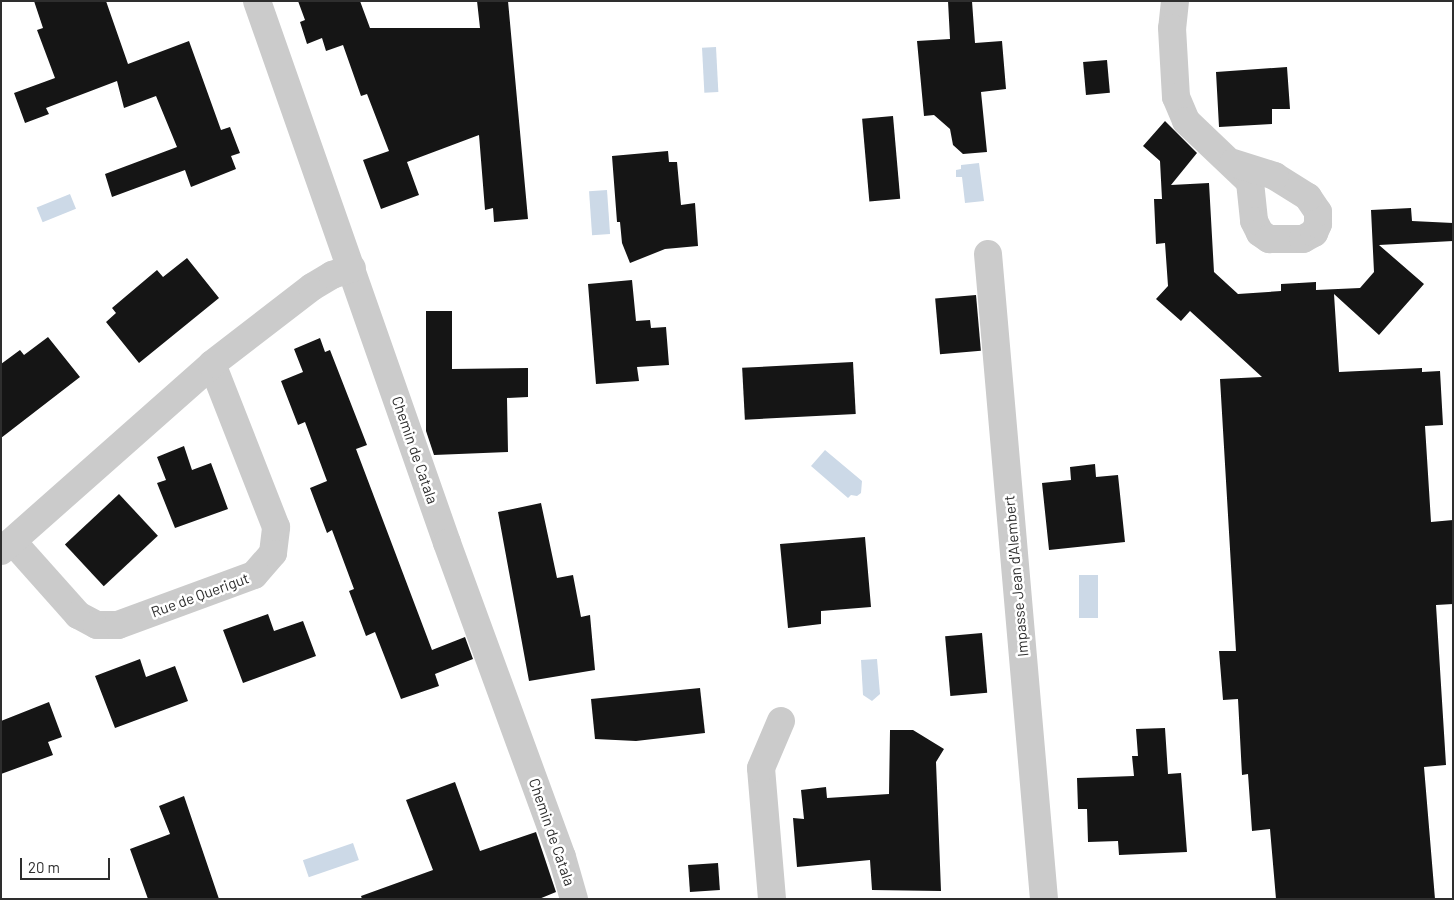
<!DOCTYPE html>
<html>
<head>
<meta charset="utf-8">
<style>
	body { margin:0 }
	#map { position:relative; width:1454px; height:900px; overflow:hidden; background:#fff; font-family:Barlow,sans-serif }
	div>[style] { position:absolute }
	.water>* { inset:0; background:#ccd9e7; transform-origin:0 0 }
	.building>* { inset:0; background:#151515; transform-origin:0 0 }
	.minor>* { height:28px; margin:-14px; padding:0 14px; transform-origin:14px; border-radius:14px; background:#cbcbcb }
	span { translate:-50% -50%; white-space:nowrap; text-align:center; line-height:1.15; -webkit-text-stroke:5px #fff; paint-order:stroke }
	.street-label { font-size:15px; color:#2e2e2e }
	.frame { position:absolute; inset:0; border:2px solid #2e2e2e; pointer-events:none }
	.scale { position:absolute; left:20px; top:858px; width:90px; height:22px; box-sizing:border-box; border:2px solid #2e2e2e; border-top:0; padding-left:6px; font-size:15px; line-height:18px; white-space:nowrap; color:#2e2e2e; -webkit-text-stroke:4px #fff; paint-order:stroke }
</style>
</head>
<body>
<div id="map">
	<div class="water">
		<i style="left:716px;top:47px;width:45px;height:14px;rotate:87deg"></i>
		<i style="clip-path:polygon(979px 163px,984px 201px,965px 203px,962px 177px,956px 177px,956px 170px,961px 169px,961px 165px)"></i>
		<i style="left:607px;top:190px;width:44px;height:18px;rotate:86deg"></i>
		<i style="left:70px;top:194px;width:16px;height:36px;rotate:68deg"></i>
		<i style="clip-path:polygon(825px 450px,862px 481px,861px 493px,857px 496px,851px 495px,848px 498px,811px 466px)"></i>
		<i style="left:1079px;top:575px;width:19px;height:43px"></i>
		<i style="clip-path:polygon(877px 659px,880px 694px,872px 701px,863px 695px,861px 660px)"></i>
		<i style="left:353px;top:843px;width:18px;height:53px;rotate:71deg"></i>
	</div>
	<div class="building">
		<i style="clip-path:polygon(34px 1px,106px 1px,128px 64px,189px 41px,221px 130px,230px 127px,240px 153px,231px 156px,236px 169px,191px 187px,185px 170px,112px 197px,105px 174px,177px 147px,156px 96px,124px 108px,117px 81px,46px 108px,49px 114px,25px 123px,14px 93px,55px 78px,37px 30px,43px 28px)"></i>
		<i style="clip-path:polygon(298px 1px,360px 1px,370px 28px,480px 28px,477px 1px,508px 1px,528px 219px,494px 222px,493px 208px,485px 210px,479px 135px,407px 162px,419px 195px,381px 209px,363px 160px,389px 151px,367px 94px,361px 96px,343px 45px,326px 51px,322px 38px,307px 44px,300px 22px,305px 20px)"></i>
		<i style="clip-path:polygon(948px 1px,972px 1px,975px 43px,1002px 41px,1006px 89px,981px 92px,987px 152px,963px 154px,953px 145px,950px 129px,934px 115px,924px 116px,917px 41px,950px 39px)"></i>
		<i style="left:1107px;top:60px;width:33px;height:24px;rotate:85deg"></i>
		<i style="clip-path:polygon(1287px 67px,1290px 109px,1272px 109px,1272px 124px,1219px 127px,1216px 72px)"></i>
		<i style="left:893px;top:116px;width:83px;height:31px;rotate:85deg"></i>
		<i style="clip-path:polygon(1165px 121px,1197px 153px,1171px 185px,1209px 183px,1214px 272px,1238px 294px,1281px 291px,1281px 284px,1299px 283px,1316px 282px,1316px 290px,1360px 288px,1374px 272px,1371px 210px,1411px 208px,1412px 221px,1453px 223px,1453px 241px,1379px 245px,1424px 284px,1379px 335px,1334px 294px,1339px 372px,1422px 368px,1422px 372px,1440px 371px,1443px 425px,1425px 426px,1431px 522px,1453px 520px,1453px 604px,1436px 605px,1446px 765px,1424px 767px,1435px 899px,1276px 899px,1270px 829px,1252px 831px,1248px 774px,1242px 775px,1238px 699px,1223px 700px,1219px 651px,1236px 651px,1220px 379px,1262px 377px,1190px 311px,1181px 321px,1156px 299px,1168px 286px,1165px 243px,1156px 244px,1154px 199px,1162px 199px,1160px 161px,1143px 146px)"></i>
		<i style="clip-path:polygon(668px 151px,669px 162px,677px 162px,681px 205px,695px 203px,698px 246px,665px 249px,630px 263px,622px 243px,620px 222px,617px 222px,612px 156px)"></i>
		<i style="clip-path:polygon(187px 258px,219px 298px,139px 363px,106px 322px,116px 313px,112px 308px,157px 270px,163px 277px)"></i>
		<i style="clip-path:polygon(632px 280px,636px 321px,650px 320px,651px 328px,666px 327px,669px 365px,637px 367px,639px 381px,596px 384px,588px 284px)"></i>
		<i style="left:976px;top:295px;width:56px;height:41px;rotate:85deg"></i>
		<i style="clip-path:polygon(426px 311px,452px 311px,452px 369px,528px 368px,528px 397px,507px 398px,508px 452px,434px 455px,426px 431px)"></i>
		<i style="clip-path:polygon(48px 337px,80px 377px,1px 438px,1px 364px,20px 350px,24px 355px)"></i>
		<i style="clip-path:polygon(320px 338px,325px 352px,330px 350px,367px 445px,356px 449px,432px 650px,465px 637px,473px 659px,435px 674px,439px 686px,401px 699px,375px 632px,366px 636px,349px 591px,354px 589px,332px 530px,327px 533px,310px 488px,327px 481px,305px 422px,298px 425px,281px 381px,303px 372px,294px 349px)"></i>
		<i style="left:853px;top:362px;width:52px;height:111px;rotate:87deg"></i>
		<i style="clip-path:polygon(184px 446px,192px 470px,211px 463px,228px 509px,175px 528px,157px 483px,166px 480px,157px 457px)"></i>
		<i style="clip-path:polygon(1095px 464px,1096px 477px,1118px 475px,1125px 542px,1049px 550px,1042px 483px,1071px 480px,1070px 467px)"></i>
		<i style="left:119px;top:494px;width:57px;height:74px;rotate:47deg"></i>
		<i style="clip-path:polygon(541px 503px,557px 578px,573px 575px,581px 617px,590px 615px,595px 670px,529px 681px,498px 512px)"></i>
		<i style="clip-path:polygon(865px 537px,871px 607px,821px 611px,821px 624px,788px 628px,780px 544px)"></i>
		<i style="clip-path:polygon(268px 614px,274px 631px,303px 621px,316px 656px,243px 683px,223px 630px)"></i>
		<i style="left:982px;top:633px;width:60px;height:37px;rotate:85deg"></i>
		<i style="clip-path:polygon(140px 659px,146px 677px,175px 666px,188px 701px,115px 728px,95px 676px)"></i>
		<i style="clip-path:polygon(700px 688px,705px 733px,636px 741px,595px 739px,591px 699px)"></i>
		<i style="clip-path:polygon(49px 702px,62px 737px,48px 742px,53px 755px,1px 774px,1px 721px)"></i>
		<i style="clip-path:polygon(1165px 728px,1168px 774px,1181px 773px,1187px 852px,1119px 855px,1118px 841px,1088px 842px,1087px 809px,1078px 809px,1077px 778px,1134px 776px,1132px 756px,1138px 756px,1136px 729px)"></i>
		<i style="clip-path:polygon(890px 730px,913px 730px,944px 749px,936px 762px,941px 891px,872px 890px,870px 860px,797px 867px,793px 818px,804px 819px,801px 790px,826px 787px,827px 798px,889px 794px)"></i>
		<i style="clip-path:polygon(455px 782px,480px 851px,536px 832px,556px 892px,539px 899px,362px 899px,361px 896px,433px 870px,406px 800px)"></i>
		<i style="clip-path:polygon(184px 796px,219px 899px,148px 899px,130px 849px,170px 834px,159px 806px)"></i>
		<i style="left:718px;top:863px;width:27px;height:30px;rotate:86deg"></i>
	</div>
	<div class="minor">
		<i style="left:257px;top:1px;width:574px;rotate:70.68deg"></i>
		<i style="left:447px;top:543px;width:334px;rotate:69.9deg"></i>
		<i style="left:562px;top:857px;width:44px;rotate:74.1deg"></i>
		<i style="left:1175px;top:1px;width:27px;rotate:96deg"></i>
		<i style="left:1172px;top:28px;width:69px;rotate:86.7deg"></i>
		<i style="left:1176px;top:97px;width:26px;rotate:67deg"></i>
		<i style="left:1186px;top:121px;width:88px;rotate:43.6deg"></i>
		<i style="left:1250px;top:182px;width:39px;rotate:84deg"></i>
		<i style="left:1254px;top:221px;width:13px;rotate:63deg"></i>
		<i style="left:1260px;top:233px;width:11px;rotate:34deg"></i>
		<i style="left:1269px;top:239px;width:34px"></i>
		<i style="left:1303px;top:239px;width:13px;rotate:-29deg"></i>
		<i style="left:1314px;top:233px;width:10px;rotate:-66deg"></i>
		<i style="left:1318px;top:224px;width:12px;rotate:-90deg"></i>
		<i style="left:1318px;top:212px;width:18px;rotate:-124deg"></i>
		<i style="left:1308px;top:197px;width:39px;rotate:-148deg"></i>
		<i style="left:1275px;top:176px;width:44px;rotate:-162.8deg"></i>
		<i style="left:988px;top:254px;width:647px;rotate:85.04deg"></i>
		<i style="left:13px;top:542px;width:98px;rotate:48.3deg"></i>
		<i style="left:78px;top:615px;width:21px;rotate:28deg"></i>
		<i style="left:97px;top:625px;width:21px"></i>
		<i style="left:118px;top:625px;width:145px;rotate:-20.2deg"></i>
		<i style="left:254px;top:575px;width:29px;rotate:-49deg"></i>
		<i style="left:273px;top:553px;width:26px;rotate:-83deg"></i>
		<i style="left:276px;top:527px;width:175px;rotate:-111.4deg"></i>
		<i style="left:1px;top:551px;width:282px;rotate:-41.5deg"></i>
		<i style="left:212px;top:364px;width:126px;rotate:-37.6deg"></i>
		<i style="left:312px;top:287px;width:23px;rotate:-31deg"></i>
		<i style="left:332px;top:275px;width:21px;rotate:-19deg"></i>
		<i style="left:772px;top:899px;width:131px;rotate:-94.8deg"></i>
		<i style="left:761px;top:768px;width:51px;rotate:-66.9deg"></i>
	</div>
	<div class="street-label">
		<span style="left:415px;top:450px;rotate:71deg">Chemin de Catala</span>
		<span style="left:1016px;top:576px;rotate:-95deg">Impasse Jean d'Alembert</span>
		<span style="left:200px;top:595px;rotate:-20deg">Rue de Querigut</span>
		<span style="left:552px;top:832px;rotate:71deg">Chemin de Catala</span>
	</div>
	<div class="frame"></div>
	<div class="scale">20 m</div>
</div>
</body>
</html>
